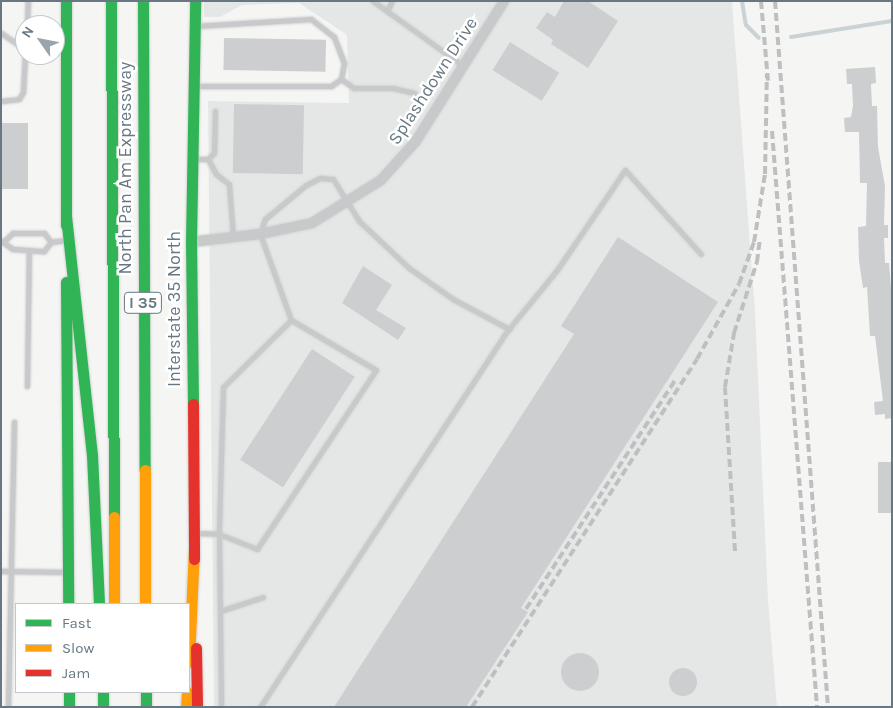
<!DOCTYPE html>
<html>
<head>
<meta charset="utf-8">
<style>
	body { margin:0 }
	#map { position:relative; width:893px; height:708px; overflow:hidden; background:#f5f5f4; font-family:Karla,sans-serif }
	div>[style] { position:absolute }
	.built>* { inset:0; background:#e5e7e7 }
	.stream>* { height:4px; margin:-2px; padding:0 2px; transform-origin:2px; border-radius:2px; background:#cad2d4 }
	.building>* { inset:0; background:#cccecf; transform-origin:0 0 }
	.round { border-radius:50% }
	.roads { filter:drop-shadow(0 0 1px #d1d2d2) drop-shadow(0 0 1px #d1d2d2) }
	.lane>* { height:5px; margin:-2.5px; padding:0 2.5px; transform-origin:2.5px; border-radius:2.5px; background:#c8c9ca }
	.street>* { height:10px; margin:-5px; padding:0 5px; transform-origin:5px; border-radius:5px; background:#c8c9ca }
	.fast>* { height:11px; margin:-5.5px; padding:0 5.5px; transform-origin:5.5px; border-radius:5.5px; background:#30b455 }
	.slow>* { height:11px; margin:-5.5px; padding:0 5.5px; transform-origin:5.5px; border-radius:5.5px; background:#ff9f0a }
	.jam>* { height:11px; margin:-5.5px; padding:0 5.5px; transform-origin:5.5px; border-radius:5.5px; background:#e5322d }
	.rail>* { height:4px; margin-top:-2px; transform-origin:0; background:repeating-linear-gradient(90deg,#bebfc1 0 8px,transparent 0 12px) }
	span { translate:-50% -50%; white-space:nowrap; text-align:center; line-height:1.15; -webkit-text-stroke:5px #fff; paint-order:stroke }
	.shield-label span { padding:1px 4px; background:#fff; border:1px solid; border-radius:4px; -webkit-text-stroke-width:0 }
	.shield-label { font-size:16px; color:#677883; font-weight:700 }
	.street-label { font-size:18px; color:#677883 }
	.frame { position:absolute; inset:0; border:2px solid #677883; pointer-events:none }
	.legend { position:absolute; left:15px; top:603px; width:175px; height:90px; box-sizing:border-box; background:#fff; border:1px solid #c2c9cd; margin:0; padding:6px 9px; list-style:none; font-size:15px; color:#677883 }
	.legend li { display:flex; align-items:center; gap:10px; height:25px }
	.legend b { width:25px; border:1px solid #c2c9cd }
	.north { position:absolute; left:15px; top:15px; width:50px; height:50px; box-sizing:border-box; background:#fff; border:1px solid #c2c9cd; border-radius:50%; rotate:303deg; font-size:14px; font-weight:700; line-height:20px; text-align:center; color:#677883 }
	.north::after { content:''; display:block; margin:auto; width:18px; height:22px; background:#99a4ab; clip-path:polygon(50% 0,100% 100%,50% 72%,0 100%) }
</style>
</head>
<body>
<div id="map">
	<div class="built">
		<i style="clip-path:polygon(204px 1px,732px 1px,755px 312px,768px 600px,777px 707px,214px 707px,208px 101px,349px 103px,347px 35px,299px 3px,242px 5px,220px 17px,204px 17px)"></i>
	</div>
	<div class="stream">
		<i style="left:742px;top:1px;width:24px;rotate:81deg"></i>
		<i style="left:746px;top:25px;width:18px;rotate:45deg"></i>
		<i style="left:791px;top:37px;width:102px;rotate:-9deg"></i>
	</div>
	<div class="building">
		<i style="clip-path:polygon(564px 1px,588px 1px,618px 21px,588px 68px,551px 44px,553px 40px,536px 28px,547px 12px,555px 17px)"></i>
		<i style="left:224px;top:38px;width:102px;height:32px;rotate:1deg"></i>
		<i style="left:510px;top:42px;width:58px;height:33px;rotate:32deg"></i>
		<i style="clip-path:polygon(875px 67px,876px 83px,871px 84px,872px 106px,877px 106px,878px 147px,885px 186px,884px 225px,888px 225px,888px 238px,884px 238px,885px 263px,889px 263px,892px 301px,892px 418px,885px 419px,885px 414px,875px 415px,874px 402px,883px 401px,875px 336px,870px 336px,867px 287px,863px 288px,859px 261px,858px 227px,866px 226px,867px 183px,860px 183px,859px 132px,845px 132px,844px 118px,851px 117px,853px 106px,852px 84px,847px 84px,846px 69px)"></i>
		<i style="left:234px;top:104px;width:70px;height:69px;rotate:1deg"></i>
		<i style="left:1px;top:123px;width:27px;height:66px"></i>
		<i style="clip-path:polygon(618px 237px,718px 302px,521px 608px,528px 612px,466px 707px,334px 707px,574px 334px,561px 326px)"></i>
		<i style="clip-path:polygon(363px 266px,392px 285px,376px 310px,406px 328px,398px 340px,342px 303px)"></i>
		<i style="left:312px;top:349px;width:51px;height:132px;rotate:33deg"></i>
		<i style="left:892px;top:462px;width:51px;height:14px;rotate:90deg"></i>
		<i class="round" style="left:561px;top:653px;width:38px;height:38px"></i>
		<i class="round" style="left:669px;top:668px;width:28px;height:28px"></i>
	</div>
	<div class="roads">
		<div class="lane">
			<i style="left:373px;top:1px;width:110px;rotate:35.7deg"></i>
			<i style="left:387px;top:11px;width:11px;rotate:-63deg"></i>
			<i style="left:27px;top:25px;width:24px;rotate:-88deg"></i>
			<i style="left:1px;top:33px;width:29px;rotate:34deg"></i>
			<i style="left:341px;top:79px;width:16px;rotate:35deg"></i>
			<i style="left:354px;top:88px;width:39px"></i>
			<i style="left:393px;top:88px;width:22px;rotate:13deg"></i>
			<i style="left:194px;top:86px;width:137px"></i>
			<i style="left:331px;top:86px;width:12px;rotate:-35deg"></i>
			<i style="left:341px;top:79px;width:16px;rotate:-79deg"></i>
			<i style="left:344px;top:63px;width:28px;rotate:-111deg"></i>
			<i style="left:334px;top:37px;width:29px;rotate:-142deg"></i>
			<i style="left:311px;top:19px;width:116px;rotate:176.5deg"></i>
			<i style="left:1px;top:101px;width:18px;rotate:-6deg"></i>
			<i style="left:19px;top:99px;width:8px;rotate:-60deg"></i>
			<i style="left:23px;top:92px;width:37px;rotate:-87deg"></i>
			<i style="left:193px;top:159px;width:15px"></i>
			<i style="left:208px;top:159px;width:8px;rotate:-45deg"></i>
			<i style="left:214px;top:153px;width:42px;rotate:-88.6deg"></i>
			<i style="left:208px;top:159px;width:17px;rotate:62deg"></i>
			<i style="left:216px;top:174px;width:16px;rotate:38deg"></i>
			<i style="left:229px;top:184px;width:53px;rotate:85.7deg"></i>
			<i style="left:1px;top:241px;width:14px;rotate:34deg"></i>
			<i style="left:13px;top:249px;width:31px;rotate:4deg"></i>
			<i style="left:44px;top:251px;width:11px;rotate:-52deg"></i>
			<i style="left:51px;top:242px;width:15px;rotate:-8deg"></i>
			<i style="left:4px;top:241px;width:12px;rotate:-42deg"></i>
			<i style="left:13px;top:233px;width:31px"></i>
			<i style="left:44px;top:233px;width:11px;rotate:52deg"></i>
			<i style="left:291px;top:320px;width:91px;rotate:-109.8deg"></i>
			<i style="left:260px;top:234px;width:16px;rotate:-72deg"></i>
			<i style="left:265px;top:219px;width:53px;rotate:-39.7deg"></i>
			<i style="left:306px;top:185px;width:16px;rotate:-27deg"></i>
			<i style="left:320px;top:178px;width:13px;rotate:4deg"></i>
			<i style="left:333px;top:179px;width:49px;rotate:58.2deg"></i>
			<i style="left:359px;top:221px;width:69px;rotate:43.2deg"></i>
			<i style="left:409px;top:268px;width:54px;rotate:35.2deg"></i>
			<i style="left:453px;top:299px;width:64px;rotate:28.2deg"></i>
			<i style="left:27px;top:386px;width:136px;rotate:-89.2deg"></i>
			<i style="left:194px;top:533px;width:25px;rotate:2deg"></i>
			<i style="left:219px;top:534px;width:41px;rotate:21.5deg"></i>
			<i style="left:257px;top:549px;width:215px;rotate:-56.4deg"></i>
			<i style="left:376px;top:370px;width:99px;rotate:-149.5deg"></i>
			<i style="left:291px;top:320px;width:95px;rotate:135.4deg"></i>
			<i style="left:223px;top:387px;width:147px;rotate:91.6deg"></i>
			<i style="left:219px;top:534px;width:173px;rotate:89.3deg"></i>
			<i style="left:1px;top:571px;width:65px;rotate:0.9deg"></i>
			<i style="left:220px;top:611px;width:45px;rotate:-18deg"></i>
			<i style="left:8px;top:707px;width:285px;rotate:-88.8deg"></i>
			<i style="left:260px;top:707px;width:451px;rotate:-56.7deg"></i>
			<i style="left:508px;top:330px;width:77px;rotate:-50.8deg"></i>
			<i style="left:557px;top:270px;width:121px;rotate:-55.8deg"></i>
			<i style="left:625px;top:170px;width:113px;rotate:47.9deg"></i>
		</div>
		<div class="street">
			<i style="left:191px;top:242px;width:69px;rotate:-6.6deg"></i>
			<i style="left:260px;top:234px;width:53px;rotate:-11.9deg"></i>
			<i style="left:312px;top:223px;width:81px;rotate:-31.9deg"></i>
			<i style="left:381px;top:180px;width:52px;rotate:-48.1deg"></i>
			<i style="left:416px;top:141px;width:165px;rotate:-57.8deg"></i>
		</div>
		<div class="fast">
			<i style="left:66px;top:1px;width:224px;rotate:90deg"></i>
			<i style="left:111px;top:1px;width:516px;rotate:89.67deg"></i>
			<i style="left:143px;top:1px;width:469px;rotate:89.8deg"></i>
			<i style="left:66px;top:216px;width:240px;rotate:83.8deg"></i>
			<i style="left:92px;top:455px;width:149px;rotate:87.3deg"></i>
			<i style="left:66px;top:282px;width:322px;rotate:89.6deg"></i>
			<i style="left:193px;top:404px;width:162px;rotate:-90.7deg"></i>
			<i style="left:191px;top:242px;width:241px;rotate:-89deg"></i>
			<i style="left:69px;top:692px;width:15px;rotate:90deg"></i>
			<i style="left:103px;top:692px;width:15px;rotate:90deg"></i>
			<i style="left:146px;top:692px;width:15px;rotate:90deg"></i>
		</div>
		<div class="slow">
			<i style="left:145px;top:470px;width:134px;rotate:90deg"></i>
			<i style="left:114px;top:517px;width:87px;rotate:90deg"></i>
			<i style="left:189px;top:662px;width:114px;rotate:-87.5deg"></i>
			<i style="left:186px;top:707px;width:15px;rotate:-86deg"></i>
		</div>
		<div class="jam">
			<i style="left:193px;top:404px;width:155px;rotate:89.6deg"></i>
			<i style="left:196px;top:648px;width:59px;rotate:89deg"></i>
		</div>
	</div>
	<div class="rail">
		<i style="left:761px;top:1px;width:80px;rotate:85deg"></i>
		<i style="left:775px;top:1px;width:708px;rotate:85.71deg"></i>
		<i style="left:772px;top:131px;width:578px;rotate:85.53deg"></i>
		<i style="left:735px;top:551px;width:164px;rotate:-93.5deg"></i>
		<i style="left:725px;top:387px;width:55px;rotate:-80.5deg"></i>
		<i style="left:734px;top:333px;width:75px;rotate:-72.1deg"></i>
		<i style="left:757px;top:262px;width:23px;rotate:-83deg"></i>
		<i style="left:526px;top:609px;width:273px;rotate:-56.9deg"></i>
		<i style="left:472px;top:707px;width:414px;rotate:-57.1deg"></i>
		<i style="left:697px;top:359px;width:86px;rotate:-60.8deg"></i>
		<i style="left:739px;top:284px;width:45px;rotate:-70.3deg"></i>
		<i style="left:754px;top:242px;width:69px;rotate:-80.8deg"></i>
		<i style="left:765px;top:174px;width:100px;rotate:-88.9deg"></i>
	</div>
	<div class="shield-label">
		<span style="left:143px;top:303px">I 35</span>
	</div>
	<div class="street-label">
		<span style="left:433px;top:81px;rotate:-57deg">Splashdown Drive</span>
		<span style="left:125px;top:168px;rotate:-90deg">North Pan Am Expressway</span>
		<span style="left:174px;top:309px;rotate:-90deg">Interstate 35 North</span>
	</div>
	<div class="frame"></div>
	<ul class="legend">
	<li><b style="height:6px;background:#30b455"></b>Fast</li>
	<li><b style="height:6px;background:#ff9f0a"></b>Slow</li>
	<li><b style="height:6px;background:#e5322d"></b>Jam</li>
	</ul>
	<div class="north">N</div>
</div>
</body>
</html>
